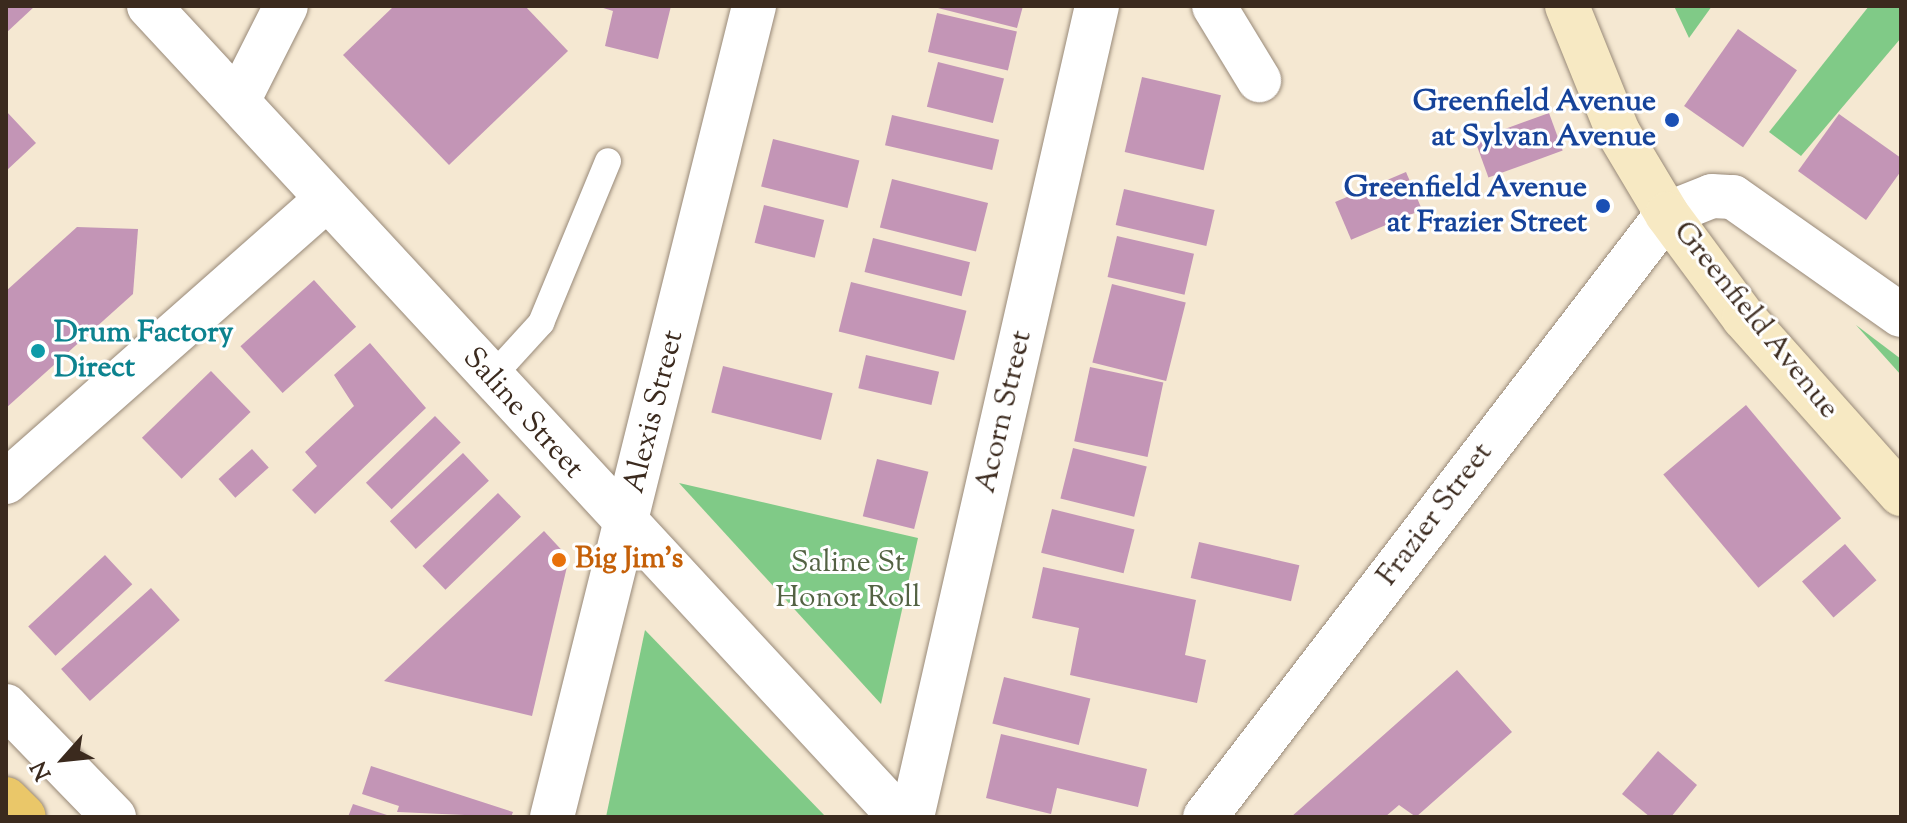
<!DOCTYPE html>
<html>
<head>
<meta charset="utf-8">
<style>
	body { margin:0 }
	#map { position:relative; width:1907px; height:823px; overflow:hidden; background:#f5e8d2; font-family:"Sorts Mill Goudy",serif }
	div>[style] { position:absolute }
	.green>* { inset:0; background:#80ca87 }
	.building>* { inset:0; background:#c395b6; transform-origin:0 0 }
	.roads { filter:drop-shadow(0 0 2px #988978) drop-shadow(0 0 2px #988978) }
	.service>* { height:26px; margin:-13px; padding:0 13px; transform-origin:13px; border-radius:13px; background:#fff }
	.minor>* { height:44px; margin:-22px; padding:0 22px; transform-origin:22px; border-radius:22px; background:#fff }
	.tertiary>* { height:44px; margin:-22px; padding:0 22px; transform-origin:22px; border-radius:22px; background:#fff }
	.secondary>* { height:44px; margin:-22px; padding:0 22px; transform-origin:22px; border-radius:22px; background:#f7e9c3 }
	.motorway>* { height:44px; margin:-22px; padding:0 22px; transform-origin:22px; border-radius:22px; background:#eac769 }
	.dots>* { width:22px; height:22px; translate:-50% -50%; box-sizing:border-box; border:4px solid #fff; border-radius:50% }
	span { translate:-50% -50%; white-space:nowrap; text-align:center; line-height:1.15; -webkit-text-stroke:6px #fff; paint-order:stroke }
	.transit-label { font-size:30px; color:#164399; font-weight:700 }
	.right { translate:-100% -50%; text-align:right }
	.street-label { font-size:30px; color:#3b2a1e }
	.culture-label { font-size:30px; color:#0d838f; font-weight:700 }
	.left { translate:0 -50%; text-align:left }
	.food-label { font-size:30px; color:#c56008; font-weight:700 }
	.park-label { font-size:30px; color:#536243 }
	.frame { position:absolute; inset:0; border:8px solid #3b2a1e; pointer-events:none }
	.north { position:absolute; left:24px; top:719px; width:80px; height:80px; -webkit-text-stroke:6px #fff; paint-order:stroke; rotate:243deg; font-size:22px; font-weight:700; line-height:32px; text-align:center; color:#3b2a1e }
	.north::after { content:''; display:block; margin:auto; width:28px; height:36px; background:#3b2a1e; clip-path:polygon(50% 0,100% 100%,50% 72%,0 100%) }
</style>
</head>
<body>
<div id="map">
	<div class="green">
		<i style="clip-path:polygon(1674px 6px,1712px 6px,1689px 38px)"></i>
		<i style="clip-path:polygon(1869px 6px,1901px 6px,1901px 38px,1801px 156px,1769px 132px)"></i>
		<i style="clip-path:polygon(1856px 325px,1901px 359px,1901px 375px)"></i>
		<i style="clip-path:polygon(679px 483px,918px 538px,881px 704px)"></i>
		<i style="clip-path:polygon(645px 630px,826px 817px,606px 817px)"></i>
	</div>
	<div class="building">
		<i style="clip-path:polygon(6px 6px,35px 6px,6px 33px)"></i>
		<i style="clip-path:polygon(394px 6px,525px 6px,568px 51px,449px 165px,343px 55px)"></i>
		<i style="clip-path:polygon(671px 6px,658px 59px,605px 46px,613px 11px,597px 6px)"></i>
		<i style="clip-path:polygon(930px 6px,1023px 6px,1017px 28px)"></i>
		<i style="left:937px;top:13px;width:82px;height:40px;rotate:13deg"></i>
		<i style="left:1738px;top:29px;width:72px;height:94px;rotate:35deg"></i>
		<i style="left:938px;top:62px;width:68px;height:46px;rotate:14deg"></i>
		<i style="left:1142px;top:77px;width:81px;height:77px;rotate:13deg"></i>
		<i style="clip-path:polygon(6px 111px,36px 143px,6px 171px)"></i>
		<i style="left:1549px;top:113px;width:40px;height:79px;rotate:70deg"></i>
		<i style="clip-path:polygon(1839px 114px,1901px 158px,1901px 171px,1866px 220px,1798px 171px)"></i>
		<i style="left:892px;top:115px;width:110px;height:31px;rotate:13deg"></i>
		<i style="left:773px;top:139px;width:89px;height:49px;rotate:14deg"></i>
		<i style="left:1406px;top:172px;width:41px;height:77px;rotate:67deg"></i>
		<i style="left:892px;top:179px;width:99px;height:50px;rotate:14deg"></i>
		<i style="left:1124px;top:189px;width:93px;height:37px;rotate:13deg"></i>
		<i style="left:764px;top:205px;width:62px;height:39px;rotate:14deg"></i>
		<i style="clip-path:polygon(77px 227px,138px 229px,133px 294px,6px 408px,6px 291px)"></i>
		<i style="left:1117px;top:236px;width:79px;height:42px;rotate:13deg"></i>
		<i style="left:873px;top:238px;width:100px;height:35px;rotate:14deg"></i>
		<i style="left:314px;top:280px;width:63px;height:99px;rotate:48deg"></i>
		<i style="left:851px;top:282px;width:119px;height:51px;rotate:14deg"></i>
		<i style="left:1112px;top:284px;width:76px;height:81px;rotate:14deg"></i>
		<i style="clip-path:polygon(370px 343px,426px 408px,315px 514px,292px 490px,317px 466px,305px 452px,354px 406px,334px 375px)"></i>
		<i style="left:866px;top:355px;width:75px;height:34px;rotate:13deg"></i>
		<i style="left:723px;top:366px;width:113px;height:48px;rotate:14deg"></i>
		<i style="left:1090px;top:367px;width:75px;height:76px;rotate:12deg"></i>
		<i style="left:211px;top:371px;width:57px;height:96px;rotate:46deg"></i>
		<i style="left:1746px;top:405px;width:148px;height:108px;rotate:50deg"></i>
		<i style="left:435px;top:416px;width:37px;height:96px;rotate:46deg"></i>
		<i style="left:1073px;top:448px;width:76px;height:52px;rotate:14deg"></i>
		<i style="left:252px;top:449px;width:25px;height:45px;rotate:48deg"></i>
		<i style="left:463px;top:453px;width:38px;height:100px;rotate:47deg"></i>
		<i style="left:877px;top:459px;width:53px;height:59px;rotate:14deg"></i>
		<i style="left:498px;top:493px;width:33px;height:105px;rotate:46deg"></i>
		<i style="left:1052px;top:509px;width:85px;height:45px;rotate:14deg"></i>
		<i style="clip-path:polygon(544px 531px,569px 558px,532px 716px,384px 681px)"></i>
		<i style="left:1199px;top:542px;width:103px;height:37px;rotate:13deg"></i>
		<i style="left:1845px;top:544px;width:48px;height:57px;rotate:49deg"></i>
		<i style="left:105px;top:555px;width:40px;height:105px;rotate:47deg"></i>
		<i style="clip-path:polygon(1043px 567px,1196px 600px,1185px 655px,1206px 660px,1197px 703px,1070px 675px,1079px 628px,1032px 618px)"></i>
		<i style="left:151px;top:588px;width:43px;height:121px;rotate:48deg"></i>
		<i style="clip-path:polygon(1457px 670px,1512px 732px,1416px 817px,1399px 805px,1385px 817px,1291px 817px)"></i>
		<i style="left:1004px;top:677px;width:89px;height:48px;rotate:14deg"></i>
		<i style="clip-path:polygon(1001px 734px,1147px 769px,1138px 807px,1057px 788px,1051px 814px,986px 798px)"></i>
		<i style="clip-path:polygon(1658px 751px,1697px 785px,1671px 817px,1650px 817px,1622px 794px)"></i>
		<i style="clip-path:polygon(371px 766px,513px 812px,511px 817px,397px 812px,399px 806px,362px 794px)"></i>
		<i style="clip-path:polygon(353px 804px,390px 816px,390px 817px,348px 817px)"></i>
	</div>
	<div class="roads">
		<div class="service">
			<i style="left:490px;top:379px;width:76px;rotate:-47.7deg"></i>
			<i style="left:541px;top:323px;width:175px;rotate:-67.5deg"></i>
		</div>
		<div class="minor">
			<i style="left:149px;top:6px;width:1105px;rotate:47.2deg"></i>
			<i style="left:1214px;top:6px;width:87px;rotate:58.7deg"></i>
			<i style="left:238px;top:101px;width:106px;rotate:-63.2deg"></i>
			<i style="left:1667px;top:214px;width:48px;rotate:-21.8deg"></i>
			<i style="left:1712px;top:196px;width:21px;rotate:3deg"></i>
			<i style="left:1733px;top:197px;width:205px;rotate:35.1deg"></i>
			<i style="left:6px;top:482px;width:427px;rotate:-41.4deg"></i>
			<i style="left:6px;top:706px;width:155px;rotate:45.8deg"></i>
			<i style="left:552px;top:817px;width:836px;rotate:-76.01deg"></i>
			<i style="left:912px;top:817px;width:832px;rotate:-77.15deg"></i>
		</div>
		<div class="tertiary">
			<i style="left:1205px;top:817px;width:760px;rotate:-52.54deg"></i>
		</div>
		<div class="secondary">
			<i style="left:1567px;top:6px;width:136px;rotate:68deg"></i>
			<i style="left:1618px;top:132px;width:96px;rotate:59.1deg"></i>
			<i style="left:1667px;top:214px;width:129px;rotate:53.5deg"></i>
			<i style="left:1744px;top:318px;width:236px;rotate:48.3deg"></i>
		</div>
		<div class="motorway">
			<i style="left:6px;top:799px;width:25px;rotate:45deg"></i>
		</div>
	</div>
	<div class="dots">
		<i style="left:1672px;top:120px;background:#1a4fb4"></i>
		<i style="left:1603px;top:206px;background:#1a4fb4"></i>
		<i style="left:38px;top:351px;background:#0f9aa8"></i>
		<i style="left:559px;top:560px;background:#e8710a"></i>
	</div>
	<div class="transit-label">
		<span class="right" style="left:1656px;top:120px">Greenfield Avenue<br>at Sylvan Avenue</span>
		<span class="right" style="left:1587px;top:206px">Greenfield Avenue<br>at Frazier Street</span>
	</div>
	<div class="street-label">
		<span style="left:1755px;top:321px;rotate:51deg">Greenfield Avenue</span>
		<span style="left:655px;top:412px;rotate:-76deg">Alexis Street</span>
		<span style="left:1005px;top:412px;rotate:-77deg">Acorn Street</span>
		<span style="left:522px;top:414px;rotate:48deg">Saline Street</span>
		<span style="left:1436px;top:515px;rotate:-53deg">Frazier Street</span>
	</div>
	<div class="culture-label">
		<span class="left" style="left:54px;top:351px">Drum Factory<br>Direct</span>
	</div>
	<div class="food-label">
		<span class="left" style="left:575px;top:560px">Big Jim's</span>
	</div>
	<div class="park-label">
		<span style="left:848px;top:581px">Saline St<br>Honor Roll</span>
	</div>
	<div class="frame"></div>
	<div class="north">N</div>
</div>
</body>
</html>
